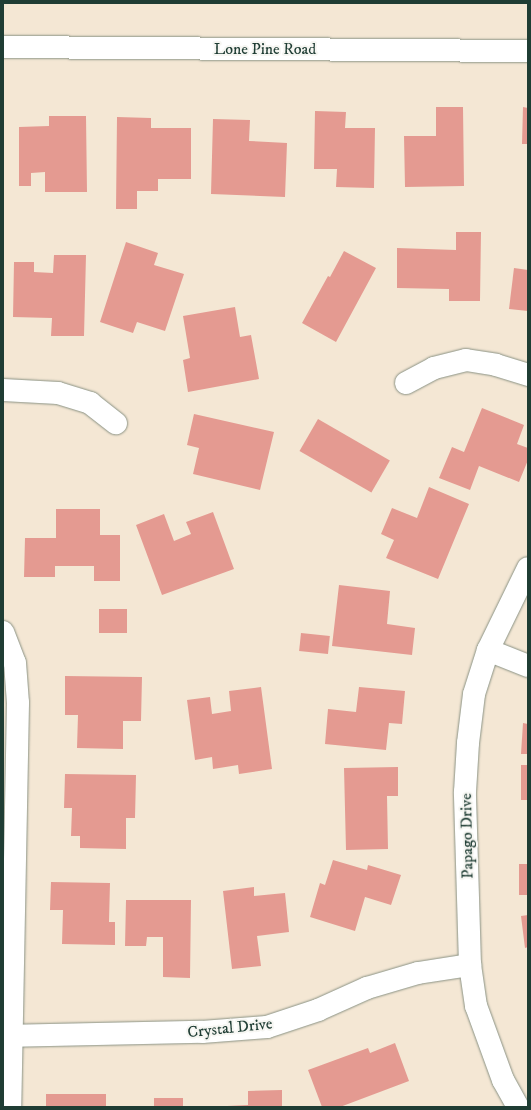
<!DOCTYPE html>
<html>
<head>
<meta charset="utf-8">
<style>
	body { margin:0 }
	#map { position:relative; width:531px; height:1110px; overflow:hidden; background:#f4e7d4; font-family:"IM FELL DW Pica",serif }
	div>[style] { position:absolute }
	.building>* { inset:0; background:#e49a91; transform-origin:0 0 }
	.roads { filter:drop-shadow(0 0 1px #8a9284) drop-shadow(0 0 1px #8a9284) }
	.minor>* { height:22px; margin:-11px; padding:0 11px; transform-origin:11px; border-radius:11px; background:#fff }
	span { translate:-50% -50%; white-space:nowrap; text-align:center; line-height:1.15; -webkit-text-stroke:4px #f6f6f2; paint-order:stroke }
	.street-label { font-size:16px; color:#1f3d34 }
	.frame { position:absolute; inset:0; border:4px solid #1f3d34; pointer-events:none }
</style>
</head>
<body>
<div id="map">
	<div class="building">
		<i style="clip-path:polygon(436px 107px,463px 107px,464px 186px,405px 187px,404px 136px,436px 136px)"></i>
		<i style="clip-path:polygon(523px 107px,528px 108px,528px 144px,522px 144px)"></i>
		<i style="clip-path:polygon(315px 111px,346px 112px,345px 128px,375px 128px,374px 188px,336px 187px,337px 169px,314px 169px)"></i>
		<i style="clip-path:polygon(49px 116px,86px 116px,87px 192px,45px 192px,45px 172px,31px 173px,31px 186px,19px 186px,19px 127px,49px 126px)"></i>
		<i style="clip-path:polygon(117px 117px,151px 118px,151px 128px,191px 128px,191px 179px,158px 179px,158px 191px,137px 191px,137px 209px,116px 209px)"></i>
		<i style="clip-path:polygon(213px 119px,250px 120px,249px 141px,287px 143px,285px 197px,211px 194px)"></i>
		<i style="clip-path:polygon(456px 232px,481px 232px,480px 301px,449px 301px,449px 289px,397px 288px,397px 248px,456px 250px)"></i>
		<i style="clip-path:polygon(126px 242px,158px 253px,154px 265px,184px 274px,165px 331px,137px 322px,133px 333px,100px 322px)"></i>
		<i style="clip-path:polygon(344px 251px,376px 268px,336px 342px,302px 323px,328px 276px,330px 277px)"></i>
		<i style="clip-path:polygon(54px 255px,86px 255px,84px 336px,51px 336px,52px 318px,13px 317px,14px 262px,34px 262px,34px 272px,53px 273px)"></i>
		<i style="clip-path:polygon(514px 268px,528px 270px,528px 311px,509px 309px)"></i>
		<i style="clip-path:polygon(235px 307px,240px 337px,251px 335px,259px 379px,188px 392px,183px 360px,190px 358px,183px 316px)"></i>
		<i style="clip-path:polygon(482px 408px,524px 425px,517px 444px,528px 448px,528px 460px,519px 482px,479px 466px,470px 490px,439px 478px,452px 447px,464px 452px)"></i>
		<i style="clip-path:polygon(194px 414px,274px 432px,260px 490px,193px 474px,199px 448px,187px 445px)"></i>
		<i style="left:318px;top:419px;width:83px;height:37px;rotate:30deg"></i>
		<i style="clip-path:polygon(429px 487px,469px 504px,438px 579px,386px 558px,394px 540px,381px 534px,392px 508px,417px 518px)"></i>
		<i style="clip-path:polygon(56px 509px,100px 509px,100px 535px,120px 535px,120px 581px,94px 581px,94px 566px,55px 566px,55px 577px,24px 577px,25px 538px,56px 538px)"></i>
		<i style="clip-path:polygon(213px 512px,234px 569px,162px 595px,136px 525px,164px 514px,174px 541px,191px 534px,186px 522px)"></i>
		<i style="clip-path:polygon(339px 585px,390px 591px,387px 624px,415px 628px,412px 655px,332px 646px)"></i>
		<i style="left:99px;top:609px;width:28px;height:24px"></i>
		<i style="left:301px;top:633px;width:29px;height:18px;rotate:6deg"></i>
		<i style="clip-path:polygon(65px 676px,142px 677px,141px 721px,123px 721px,123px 749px,77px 748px,78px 715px,65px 715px)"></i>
		<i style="clip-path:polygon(261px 687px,272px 769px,239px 774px,238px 765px,213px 769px,212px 757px,195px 760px,187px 700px,210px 697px,212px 714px,231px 711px,229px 691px)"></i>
		<i style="clip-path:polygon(359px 687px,405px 691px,402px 724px,389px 723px,386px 750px,325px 744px,328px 709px,356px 712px)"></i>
		<i style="clip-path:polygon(523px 723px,528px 724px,528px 754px,521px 754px)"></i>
		<i style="left:521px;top:765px;width:7px;height:35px"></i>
		<i style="clip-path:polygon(398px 767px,398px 796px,387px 796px,388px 849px,346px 850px,344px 768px)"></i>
		<i style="clip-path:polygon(65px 774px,136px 775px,135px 818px,126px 818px,126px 849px,80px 848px,80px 836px,71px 836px,72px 808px,64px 808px)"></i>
		<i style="clip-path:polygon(333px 860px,367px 870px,368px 865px,401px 875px,391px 905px,365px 897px,355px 931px,310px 917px,320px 883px,325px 885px)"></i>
		<i style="left:519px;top:864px;width:9px;height:31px"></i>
		<i style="clip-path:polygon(51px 882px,110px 883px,109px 922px,115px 922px,115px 945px,62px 944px,63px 910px,50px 910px)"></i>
		<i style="clip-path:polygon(254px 887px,254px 896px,285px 893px,289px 932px,257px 936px,261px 966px,232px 969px,223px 891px)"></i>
		<i style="clip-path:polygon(126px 900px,191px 900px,190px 978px,163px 977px,163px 937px,147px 937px,146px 946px,125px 946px)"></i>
		<i style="clip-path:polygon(528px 915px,528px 947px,525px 948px,521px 916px)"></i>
		<i style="clip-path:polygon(395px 1043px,409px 1081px,340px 1107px,322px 1107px,308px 1070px,368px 1048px,370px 1053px)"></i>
		<i style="clip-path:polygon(282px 1090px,282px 1107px,206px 1107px,248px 1105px,248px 1091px)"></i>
		<i style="left:46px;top:1094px;width:60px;height:13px"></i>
		<i style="left:154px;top:1098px;width:29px;height:9px"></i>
	</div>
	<div class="roads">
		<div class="minor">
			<i style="left:3px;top:47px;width:525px;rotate:0.44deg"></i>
			<i style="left:406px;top:383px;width:32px;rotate:-28deg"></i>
			<i style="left:434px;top:368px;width:33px;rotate:-14deg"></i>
			<i style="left:466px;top:360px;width:30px;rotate:9deg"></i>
			<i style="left:496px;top:365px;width:34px;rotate:17deg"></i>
			<i style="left:3px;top:390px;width:55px;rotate:3.1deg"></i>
			<i style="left:58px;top:393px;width:34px;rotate:17deg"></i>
			<i style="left:90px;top:403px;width:33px;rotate:38deg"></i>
			<i style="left:3px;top:632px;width:33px;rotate:69deg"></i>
			<i style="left:15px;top:663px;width:40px;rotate:85.7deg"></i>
			<i style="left:18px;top:703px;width:404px;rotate:91.1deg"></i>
			<i style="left:488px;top:650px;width:43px;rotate:21.8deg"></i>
			<i style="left:3px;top:1036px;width:199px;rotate:-1.2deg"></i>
			<i style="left:202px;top:1032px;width:65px;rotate:-4.4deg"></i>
			<i style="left:267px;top:1027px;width:54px;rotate:-18.4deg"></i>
			<i style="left:318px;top:1010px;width:54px;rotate:-24.2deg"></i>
			<i style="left:367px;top:988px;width:53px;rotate:-16.4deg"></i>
			<i style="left:418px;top:973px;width:53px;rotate:-8.7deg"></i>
			<i style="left:518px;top:1107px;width:31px;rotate:-119deg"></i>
			<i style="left:503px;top:1080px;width:79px;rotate:-110deg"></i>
			<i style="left:476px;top:1006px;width:41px;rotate:-98.3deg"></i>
			<i style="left:470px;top:965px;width:173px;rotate:-91.7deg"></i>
			<i style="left:465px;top:792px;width:49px;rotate:-86.5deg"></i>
			<i style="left:468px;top:743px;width:49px;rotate:-83deg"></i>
			<i style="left:474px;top:694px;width:46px;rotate:-72.3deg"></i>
			<i style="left:488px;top:650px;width:91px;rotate:-64deg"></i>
		</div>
	</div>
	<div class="street-label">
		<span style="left:265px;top:49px">Lone Pine Road</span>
		<span style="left:467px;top:836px;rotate:-91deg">Papago Drive</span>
		<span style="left:230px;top:1028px;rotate:-6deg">Crystal Drive</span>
	</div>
	<div class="frame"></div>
</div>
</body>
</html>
